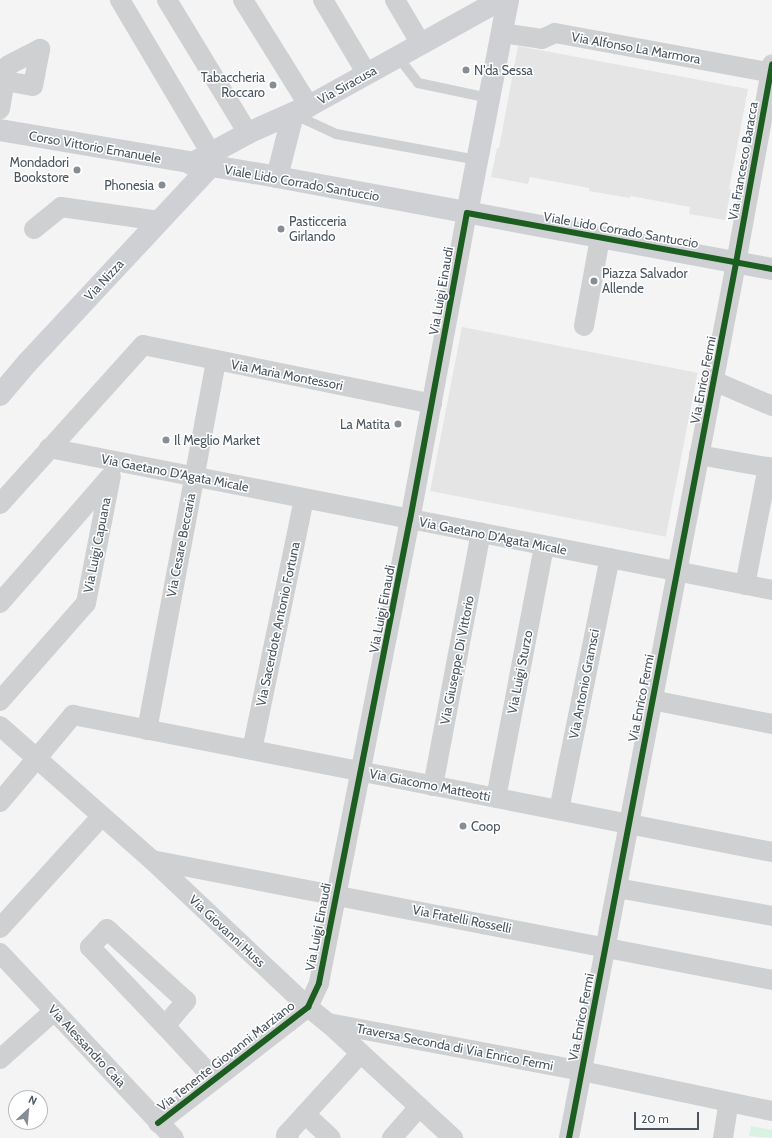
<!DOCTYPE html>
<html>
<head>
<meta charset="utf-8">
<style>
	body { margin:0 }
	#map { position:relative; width:772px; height:1138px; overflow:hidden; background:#f4f4f4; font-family:Cabin,sans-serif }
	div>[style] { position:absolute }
	.education>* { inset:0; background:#e6e5e6; transform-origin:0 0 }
	.green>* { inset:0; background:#d9f2e3 }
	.lane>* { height:10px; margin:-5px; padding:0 5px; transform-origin:5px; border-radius:5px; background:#ced0d2 }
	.street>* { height:20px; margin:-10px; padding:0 10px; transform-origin:10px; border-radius:10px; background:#ced0d2 }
	.secondary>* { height:22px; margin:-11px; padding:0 11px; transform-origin:11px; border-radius:11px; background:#ced0d4 }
	.cycleway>* { height:6px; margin:-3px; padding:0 3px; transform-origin:3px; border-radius:3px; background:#1b5e20 }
	.dots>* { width:11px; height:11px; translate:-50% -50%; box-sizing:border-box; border:2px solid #fff; border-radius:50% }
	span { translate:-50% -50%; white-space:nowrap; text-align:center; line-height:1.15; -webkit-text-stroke:3px #fff; paint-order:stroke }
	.street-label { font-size:13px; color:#4a5661 }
	.poi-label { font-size:13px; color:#4a5661 }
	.left { translate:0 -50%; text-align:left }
	.right { translate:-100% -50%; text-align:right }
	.north { position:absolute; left:8px; top:1090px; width:40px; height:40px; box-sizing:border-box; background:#fff; border:1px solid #b7bbc0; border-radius:50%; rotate:26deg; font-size:11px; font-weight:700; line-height:16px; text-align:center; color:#4a5661 }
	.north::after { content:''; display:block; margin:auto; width:14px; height:18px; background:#868d94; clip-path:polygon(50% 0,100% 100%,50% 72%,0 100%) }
	.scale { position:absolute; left:634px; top:1112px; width:65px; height:18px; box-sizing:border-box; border:2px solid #4a5661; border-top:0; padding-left:5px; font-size:12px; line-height:14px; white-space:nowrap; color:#4a5661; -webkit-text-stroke:3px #fff; paint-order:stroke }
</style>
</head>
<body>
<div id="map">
	<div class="education">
		<i style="clip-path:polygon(518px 46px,748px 89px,729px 189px,731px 190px,725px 220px,689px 214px,690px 207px,631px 196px,630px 198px,589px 191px,589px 188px,530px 177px,528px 184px,491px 177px,497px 148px,499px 148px)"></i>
		<i style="left:462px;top:327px;width:240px;height:167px;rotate:11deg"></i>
	</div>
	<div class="green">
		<i style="clip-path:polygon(751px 1126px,772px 1130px,772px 1138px,749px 1136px)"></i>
	</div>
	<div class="lane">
		<i style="left:398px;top:57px;width:33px;rotate:52deg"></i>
		<i style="left:418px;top:83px;width:73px;rotate:11.9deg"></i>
		<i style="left:293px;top:114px;width:47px;rotate:24.9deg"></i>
		<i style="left:336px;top:134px;width:143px;rotate:10.4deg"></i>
	</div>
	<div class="street">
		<i style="left:120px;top:0;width:178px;rotate:59.3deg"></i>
		<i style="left:167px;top:0;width:156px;rotate:58.7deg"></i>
		<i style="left:243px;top:0;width:125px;rotate:58.1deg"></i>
		<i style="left:323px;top:0;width:86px;rotate:59.3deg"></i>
		<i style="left:395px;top:0;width:51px;rotate:59.4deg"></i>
		<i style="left:502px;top:33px;width:40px;rotate:8.5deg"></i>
		<i style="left:542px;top:39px;width:14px;rotate:-25deg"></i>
		<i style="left:555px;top:33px;width:221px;rotate:10.4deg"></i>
		<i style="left:5px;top:81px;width:28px;rotate:10deg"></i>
		<i style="left:33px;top:86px;width:38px;rotate:-79deg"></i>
		<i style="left:40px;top:49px;width:36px;rotate:153deg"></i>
		<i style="left:0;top:109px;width:42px;rotate:-80.3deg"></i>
		<i style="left:34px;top:229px;width:35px;rotate:-39deg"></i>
		<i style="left:61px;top:207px;width:99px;rotate:8.1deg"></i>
		<i style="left:584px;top:326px;width:89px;rotate:-79.7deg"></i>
		<i style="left:714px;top:381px;width:63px;rotate:23.3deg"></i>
		<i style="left:49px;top:448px;width:737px;rotate:11.11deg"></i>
		<i style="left:699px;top:455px;width:74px;rotate:10.1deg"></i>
		<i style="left:0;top:504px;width:214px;rotate:-48deg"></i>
		<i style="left:143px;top:345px;width:295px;rotate:11.5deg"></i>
		<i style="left:745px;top:585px;width:120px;rotate:-79deg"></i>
		<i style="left:0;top:603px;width:167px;rotate:-48.9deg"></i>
		<i style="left:652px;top:700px;width:122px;rotate:11.3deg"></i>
		<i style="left:0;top:701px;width:130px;rotate:-48.7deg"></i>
		<i style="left:86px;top:603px;width:129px;rotate:-78.9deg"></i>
		<i style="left:0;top:726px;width:203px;rotate:41.4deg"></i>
		<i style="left:152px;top:860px;width:214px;rotate:43.3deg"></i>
		<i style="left:308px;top:1007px;width:26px;rotate:39deg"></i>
		<i style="left:328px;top:1023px;width:170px;rotate:42.6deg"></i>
		<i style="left:147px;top:730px;width:376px;rotate:-79.4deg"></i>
		<i style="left:252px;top:750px;width:256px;rotate:-78.3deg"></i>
		<i style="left:433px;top:786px;width:258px;rotate:-79.3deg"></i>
		<i style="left:496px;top:798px;width:257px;rotate:-79.2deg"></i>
		<i style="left:0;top:802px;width:114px;rotate:-50deg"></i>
		<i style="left:73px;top:715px;width:712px;rotate:11.09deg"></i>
		<i style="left:559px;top:810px;width:257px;rotate:-78.6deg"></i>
		<i style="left:152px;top:860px;width:632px;rotate:10.95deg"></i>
		<i style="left:617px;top:888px;width:158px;rotate:10.2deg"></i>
		<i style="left:0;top:928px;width:151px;rotate:-47.7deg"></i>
		<i style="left:0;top:953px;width:254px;rotate:46.8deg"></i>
		<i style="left:328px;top:1023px;width:258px;rotate:10.7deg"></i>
		<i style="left:582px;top:1071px;width:194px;rotate:11.9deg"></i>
		<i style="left:165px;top:1026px;width:33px;rotate:-50deg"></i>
		<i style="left:186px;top:1001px;width:107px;rotate:-137.7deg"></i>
		<i style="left:107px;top:929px;width:25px;rotate:133deg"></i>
		<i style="left:90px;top:947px;width:109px;rotate:46.5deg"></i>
		<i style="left:165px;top:1026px;width:72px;rotate:47.2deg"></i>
		<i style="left:0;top:1059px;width:72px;rotate:-41.6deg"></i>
		<i style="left:305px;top:1114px;width:35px;rotate:43deg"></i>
		<i style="left:158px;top:1123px;width:190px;rotate:-37.7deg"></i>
		<i style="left:308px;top:1007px;width:26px;rotate:-65deg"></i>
		<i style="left:319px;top:983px;width:472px;rotate:-78.9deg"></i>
		<i style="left:410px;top:520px;width:312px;rotate:-79.5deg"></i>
		<i style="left:289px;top:1138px;width:4px;rotate:-135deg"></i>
		<i style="left:286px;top:1135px;width:111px;rotate:-47.6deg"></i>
		<i style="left:392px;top:1138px;width:41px;rotate:-48.9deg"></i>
		<i style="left:569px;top:1138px;width:891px;rotate:-79.19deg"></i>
		<i style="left:736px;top:263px;width:202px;rotate:-79.7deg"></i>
		<i style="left:723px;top:1138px;width:36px;rotate:-81deg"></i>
	</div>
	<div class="secondary">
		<i style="left:0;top:130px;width:281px;rotate:9.6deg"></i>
		<i style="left:277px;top:177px;width:503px;rotate:10.53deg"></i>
		<i style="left:191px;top:164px;width:65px;rotate:-28.5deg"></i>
		<i style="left:248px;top:133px;width:67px;rotate:-23.9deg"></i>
		<i style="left:309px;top:106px;width:218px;rotate:-29deg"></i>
		<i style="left:277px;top:177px;width:65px;rotate:-75.7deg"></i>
		<i style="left:467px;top:213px;width:217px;rotate:-79.1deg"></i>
		<i style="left:0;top:395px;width:43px;rotate:-49.7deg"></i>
		<i style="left:28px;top:362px;width:267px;rotate:-47deg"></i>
	</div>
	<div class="cycleway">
		<i style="left:158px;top:1123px;width:190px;rotate:-37.7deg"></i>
		<i style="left:308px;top:1007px;width:26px;rotate:-65deg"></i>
		<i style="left:319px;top:983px;width:472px;rotate:-78.9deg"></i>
		<i style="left:410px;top:520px;width:312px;rotate:-79.5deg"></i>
		<i style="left:467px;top:213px;width:310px;rotate:10.4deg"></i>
		<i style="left:569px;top:1138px;width:891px;rotate:-79.19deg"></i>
		<i style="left:736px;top:263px;width:202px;rotate:-79.7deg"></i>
	</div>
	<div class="dots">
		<i style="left:466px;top:70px;background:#868d94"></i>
		<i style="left:273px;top:85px;background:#868d94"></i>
		<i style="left:77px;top:170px;background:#868d94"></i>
		<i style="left:162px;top:185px;background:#868d94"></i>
		<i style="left:281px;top:229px;background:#868d94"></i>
		<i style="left:594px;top:281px;background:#868d94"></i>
		<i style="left:398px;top:424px;background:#868d94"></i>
		<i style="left:166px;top:440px;background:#868d94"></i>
		<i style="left:463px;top:826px;background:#868d94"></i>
	</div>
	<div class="street-label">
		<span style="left:636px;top:48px;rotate:10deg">Via Alfonso La Marmora</span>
		<span style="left:347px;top:85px;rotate:-29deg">Via Siracusa</span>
		<span style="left:95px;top:147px;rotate:10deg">Corso Vittorio Emanuele</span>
		<span style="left:743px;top:161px;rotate:-80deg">Via Francesco Baracca</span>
		<span style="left:302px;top:183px;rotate:10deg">Viale Lido Corrado Santuccio</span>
		<span style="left:621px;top:230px;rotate:10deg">Viale Lido Corrado Santuccio</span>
		<span style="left:104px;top:280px;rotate:-47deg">Via Nizza</span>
		<span style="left:441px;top:291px;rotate:-80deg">Via Luigi Einaudi</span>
		<span style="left:287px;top:375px;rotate:11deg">Via Maria Montessori</span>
		<span style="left:703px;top:380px;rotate:-79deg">Via Enrico Fermi</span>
		<span style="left:175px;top:473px;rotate:11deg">Via Gaetano D'Agata Micale</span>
		<span style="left:493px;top:536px;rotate:11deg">Via Gaetano D'Agata Micale</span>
		<span style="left:97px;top:545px;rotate:-79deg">Via Luigi Capuana</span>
		<span style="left:181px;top:545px;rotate:-79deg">Via Cesare Beccaria</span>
		<span style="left:382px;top:609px;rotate:-79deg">Via Luigi Einaudi</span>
		<span style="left:278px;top:624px;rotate:-78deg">Via Sacerdote Antonio Fortuna</span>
		<span style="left:457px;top:660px;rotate:-79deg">Via Giuseppe Di Vittorio</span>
		<span style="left:520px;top:672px;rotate:-79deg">Via Luigi Sturzo</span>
		<span style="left:584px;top:684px;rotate:-79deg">Via Antonio Gramsci</span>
		<span style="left:641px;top:698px;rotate:-79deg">Via Enrico Fermi</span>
		<span style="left:430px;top:785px;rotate:11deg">Via Giacomo Matteotti</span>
		<span style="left:462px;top:919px;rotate:11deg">Via Fratelli Rosselli</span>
		<span style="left:318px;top:927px;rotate:-79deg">Via Luigi Einaudi</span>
		<span style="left:227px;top:931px;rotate:43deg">Via Giovanni Huss</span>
		<span style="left:581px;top:1017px;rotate:-79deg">Via Enrico Fermi</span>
		<span style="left:87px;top:1046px;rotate:47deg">Via Alessandro Caia</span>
		<span style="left:455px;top:1047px;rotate:11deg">Traversa Seconda di Via Enrico Fermi</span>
		<span style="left:226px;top:1056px;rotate:-38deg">Via Tenente Giovanni Marziano</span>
	</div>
	<div class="poi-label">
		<span class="left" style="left:474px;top:70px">N'da Sessa</span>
		<span class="right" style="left:265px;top:85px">Tabaccheria<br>Roccaro</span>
		<span class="right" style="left:69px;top:170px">Mondadori<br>Bookstore</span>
		<span class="right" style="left:154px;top:185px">Phonesia</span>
		<span class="left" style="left:289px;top:229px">Pasticceria<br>Girlando</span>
		<span class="left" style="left:602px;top:281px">Piazza Salvador<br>Allende</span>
		<span class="right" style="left:390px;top:424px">La Matita</span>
		<span class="left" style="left:174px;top:440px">Il Meglio Market</span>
		<span class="left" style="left:471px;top:826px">Coop</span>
	</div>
	<div class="north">N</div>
	<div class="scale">20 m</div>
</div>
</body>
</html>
